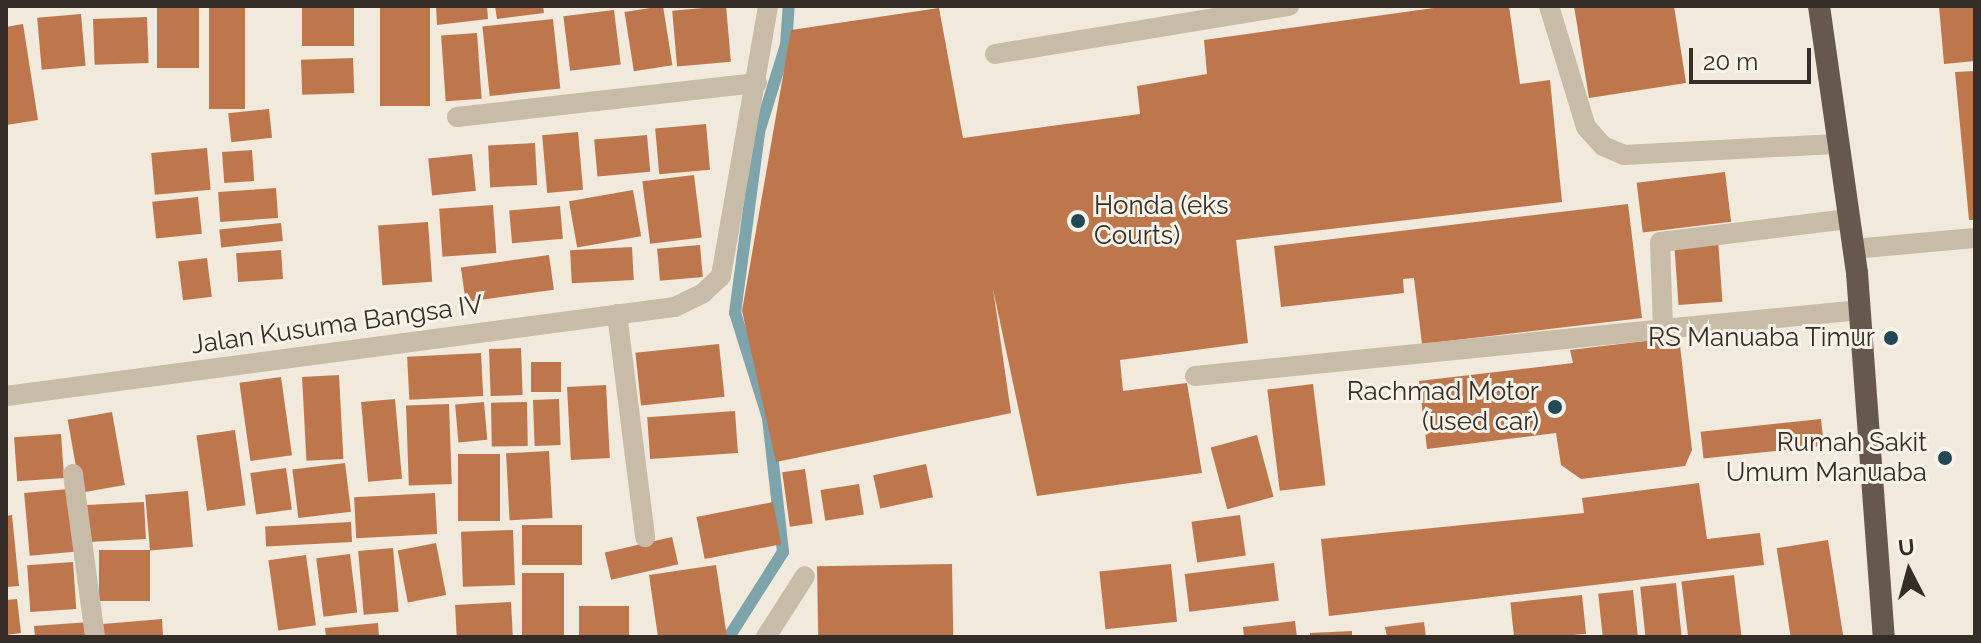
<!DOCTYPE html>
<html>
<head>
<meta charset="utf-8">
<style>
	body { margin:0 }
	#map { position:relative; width:1981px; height:643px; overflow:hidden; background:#f0e9dc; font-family:Raleway,sans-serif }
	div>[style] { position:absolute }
	.stream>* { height:12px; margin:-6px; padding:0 6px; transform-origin:6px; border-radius:6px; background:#7da3ab }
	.building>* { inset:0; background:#be774c; transform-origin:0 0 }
	.service>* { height:20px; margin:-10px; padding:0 10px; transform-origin:10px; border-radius:10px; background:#c8bba8 }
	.minor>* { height:20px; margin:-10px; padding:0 10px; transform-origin:10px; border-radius:10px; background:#c8bba8 }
	.trunk>* { height:22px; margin:-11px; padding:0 11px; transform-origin:11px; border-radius:11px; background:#66584d }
	.dots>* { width:22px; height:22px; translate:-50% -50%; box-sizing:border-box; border:4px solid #f8f3e8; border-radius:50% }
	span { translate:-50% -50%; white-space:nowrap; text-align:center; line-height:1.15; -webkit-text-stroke:6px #f8f3e8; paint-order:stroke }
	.poi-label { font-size:26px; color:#352e28 }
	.left { translate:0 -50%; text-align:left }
	.right { translate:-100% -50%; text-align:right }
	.street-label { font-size:26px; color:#352e28 }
	.frame { position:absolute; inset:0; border:8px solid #352e28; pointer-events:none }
	.north { position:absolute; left:1869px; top:531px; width:80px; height:80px; -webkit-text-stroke:6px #f8f3e8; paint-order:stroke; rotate:354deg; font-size:22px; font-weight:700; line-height:32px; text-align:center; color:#352e28 }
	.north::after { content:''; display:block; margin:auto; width:28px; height:36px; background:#352e28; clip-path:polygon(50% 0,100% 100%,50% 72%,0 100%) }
	.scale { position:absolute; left:1689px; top:48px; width:122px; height:36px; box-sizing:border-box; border:4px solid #352e28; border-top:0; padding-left:10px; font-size:24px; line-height:28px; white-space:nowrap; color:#352e28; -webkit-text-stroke:6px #f8f3e8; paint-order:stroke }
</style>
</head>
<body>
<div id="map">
	<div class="stream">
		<i style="left:729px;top:637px;width:101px;rotate:-57.6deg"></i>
		<i style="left:783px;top:552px;width:135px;rotate:-96.4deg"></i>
		<i style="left:768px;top:418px;width:110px;rotate:-107.4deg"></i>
		<i style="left:735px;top:313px;width:183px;rotate:-82.4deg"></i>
		<i style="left:759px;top:132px;width:91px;rotate:-72.8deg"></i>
		<i style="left:786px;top:45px;width:39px;rotate:-86deg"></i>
	</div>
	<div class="building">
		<i style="left:157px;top:6px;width:42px;height:62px"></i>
		<i style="left:209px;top:6px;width:36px;height:103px"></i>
		<i style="left:302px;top:6px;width:52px;height:40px"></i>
		<i style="left:380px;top:6px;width:50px;height:100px"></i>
		<i style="clip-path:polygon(436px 6px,487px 6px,488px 19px,437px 25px)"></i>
		<i style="clip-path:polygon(495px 6px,543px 6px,544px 13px,497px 19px)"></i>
		<i style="left:663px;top:6px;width:60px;height:39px;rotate:81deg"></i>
		<i style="left:726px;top:6px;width:56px;height:54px;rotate:85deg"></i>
		<i style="clip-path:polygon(1448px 6px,1509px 6px,1520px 84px,1550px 80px,1562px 202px,1236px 240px,1248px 343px,1120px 360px,1123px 391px,1187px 383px,1202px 473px,1037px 496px,993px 289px,1011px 413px,776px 462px,742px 311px,791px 30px,939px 8px,963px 138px,1140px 114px,1137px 86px,1207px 74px,1204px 40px)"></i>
		<i style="clip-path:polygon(1574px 6px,1674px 6px,1686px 83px,1589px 98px)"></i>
		<i style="clip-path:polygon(1939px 6px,1975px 6px,1975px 61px,1944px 64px)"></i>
		<i style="left:614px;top:10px;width:55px;height:51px;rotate:83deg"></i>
		<i style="left:81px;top:14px;width:52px;height:44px;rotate:85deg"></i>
		<i style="left:147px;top:17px;width:46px;height:54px;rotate:88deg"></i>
		<i style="left:553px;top:19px;width:70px;height:71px;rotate:84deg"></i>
		<i style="clip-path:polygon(23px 24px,38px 120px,6px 125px,6px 27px)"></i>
		<i style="left:477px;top:33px;width:66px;height:36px;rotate:86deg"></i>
		<i style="left:353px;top:58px;width:35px;height:52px;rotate:88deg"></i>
		<i style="clip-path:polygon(1975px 71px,1975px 220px,1969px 220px,1955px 72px)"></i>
		<i style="left:269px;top:109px;width:29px;height:41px;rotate:84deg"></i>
		<i style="left:706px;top:124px;width:46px;height:51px;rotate:85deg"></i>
		<i style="left:578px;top:132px;width:58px;height:36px;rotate:85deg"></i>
		<i style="left:647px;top:135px;width:37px;height:53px;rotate:85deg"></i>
		<i style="left:535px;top:143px;width:42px;height:47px;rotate:87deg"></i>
		<i style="left:207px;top:148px;width:42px;height:56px;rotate:85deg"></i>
		<i style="left:252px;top:150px;width:31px;height:30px;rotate:86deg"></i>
		<i style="left:472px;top:154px;width:37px;height:44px;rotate:84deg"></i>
		<i style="left:1725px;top:172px;width:50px;height:89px;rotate:83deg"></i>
		<i style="left:694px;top:175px;width:63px;height:52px;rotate:83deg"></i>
		<i style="left:276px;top:188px;width:30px;height:58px;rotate:86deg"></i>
		<i style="left:633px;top:190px;width:47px;height:65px;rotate:80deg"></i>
		<i style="left:198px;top:197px;width:37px;height:46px;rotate:84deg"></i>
		<i style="clip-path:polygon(1628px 204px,1642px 318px,1422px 344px,1414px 278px,1403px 279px,1404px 293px,1281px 307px,1274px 246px)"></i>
		<i style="left:493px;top:205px;width:48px;height:54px;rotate:86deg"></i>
		<i style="left:560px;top:206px;width:33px;height:51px;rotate:85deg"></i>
		<i style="left:428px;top:222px;width:60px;height:50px;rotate:86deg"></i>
		<i style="left:281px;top:223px;width:18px;height:62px;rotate:84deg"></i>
		<i style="left:1718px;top:239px;width:63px;height:44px;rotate:86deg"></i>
		<i style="left:700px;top:245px;width:32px;height:43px;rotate:85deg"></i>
		<i style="left:632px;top:247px;width:33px;height:62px;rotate:87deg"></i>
		<i style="left:281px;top:250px;width:29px;height:45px;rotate:86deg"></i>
		<i style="left:549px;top:255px;width:35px;height:89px;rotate:82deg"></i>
		<i style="left:207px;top:258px;width:39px;height:29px;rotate:83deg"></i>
		<i style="clip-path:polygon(1679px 337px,1692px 450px,1685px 466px,1581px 479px,1561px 465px,1556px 433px,1427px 449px,1419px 381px,1573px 363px,1570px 350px)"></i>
		<i style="left:719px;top:344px;width:53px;height:84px;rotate:84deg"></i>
		<i style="left:521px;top:348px;width:47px;height:32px;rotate:88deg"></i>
		<i style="left:481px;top:353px;width:43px;height:74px;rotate:87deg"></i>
		<i style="left:531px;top:362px;width:30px;height:30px"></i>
		<i style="left:339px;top:375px;width:84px;height:37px;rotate:87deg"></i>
		<i style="left:281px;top:377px;width:79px;height:42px;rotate:82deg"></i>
		<i style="left:1313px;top:384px;width:102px;height:46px;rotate:83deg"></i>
		<i style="left:606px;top:385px;width:73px;height:39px;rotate:87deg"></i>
		<i style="left:395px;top:399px;width:80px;height:34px;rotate:85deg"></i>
		<i style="left:559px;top:399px;width:46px;height:26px;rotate:88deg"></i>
		<i style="left:484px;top:402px;width:38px;height:29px;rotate:85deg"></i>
		<i style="left:527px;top:402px;width:44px;height:36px;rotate:89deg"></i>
		<i style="left:449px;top:404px;width:80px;height:43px;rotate:88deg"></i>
		<i style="left:735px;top:411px;width:42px;height:88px;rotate:86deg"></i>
		<i style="left:112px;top:412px;width:74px;height:45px;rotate:80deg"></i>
		<i style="left:1821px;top:419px;width:27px;height:121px;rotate:84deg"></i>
		<i style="left:235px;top:430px;width:76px;height:39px;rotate:82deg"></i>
		<i style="left:61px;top:434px;width:44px;height:47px;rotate:86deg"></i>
		<i style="left:1257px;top:435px;width:64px;height:48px;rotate:75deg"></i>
		<i style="left:549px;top:451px;width:67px;height:43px;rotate:87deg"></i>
		<i style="left:458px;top:454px;width:42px;height:67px"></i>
		<i style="left:345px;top:463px;width:49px;height:53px;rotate:83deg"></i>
		<i style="left:926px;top:464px;width:34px;height:54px;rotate:78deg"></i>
		<i style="left:286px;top:468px;width:42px;height:36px;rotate:82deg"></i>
		<i style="left:805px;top:469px;width:55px;height:23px;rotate:82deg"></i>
		<i style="clip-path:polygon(1699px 483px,1707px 539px,1760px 533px,1764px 565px,1329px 616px,1321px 539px,1584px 513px,1582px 498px)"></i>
		<i style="left:859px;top:484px;width:31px;height:39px;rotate:81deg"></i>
		<i style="left:69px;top:489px;width:63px;height:45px;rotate:85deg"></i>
		<i style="left:188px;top:491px;width:56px;height:43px;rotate:85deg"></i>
		<i style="left:435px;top:493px;width:41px;height:81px;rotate:87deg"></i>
		<i style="left:144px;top:502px;width:37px;height:62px;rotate:87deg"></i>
		<i style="left:773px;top:502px;width:43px;height:78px;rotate:79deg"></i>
		<i style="clip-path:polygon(12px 515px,19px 586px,6px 587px,6px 516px)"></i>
		<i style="left:1240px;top:515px;width:41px;height:49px;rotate:82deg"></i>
		<i style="left:351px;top:522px;width:20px;height:86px;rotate:87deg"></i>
		<i style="left:522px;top:525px;width:60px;height:40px"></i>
		<i style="left:513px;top:530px;width:55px;height:52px;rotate:88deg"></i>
		<i style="left:672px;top:537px;width:28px;height:69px;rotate:77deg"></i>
		<i style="left:1828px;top:540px;width:98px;height:52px;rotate:81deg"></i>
		<i style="left:436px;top:543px;width:53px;height:39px;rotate:79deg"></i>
		<i style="left:393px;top:548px;width:64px;height:35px;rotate:85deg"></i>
		<i style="left:99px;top:550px;width:51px;height:51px"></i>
		<i style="left:350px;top:554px;width:59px;height:34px;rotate:83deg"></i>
		<i style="left:306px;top:555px;width:71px;height:38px;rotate:82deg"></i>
		<i style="left:73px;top:562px;width:47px;height:46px;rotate:86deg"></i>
		<i style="left:1274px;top:563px;width:38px;height:90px;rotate:83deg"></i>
		<i style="left:952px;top:564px;width:72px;height:135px;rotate:89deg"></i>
		<i style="left:1171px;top:564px;width:58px;height:72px;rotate:84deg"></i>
		<i style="clip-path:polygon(716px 565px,727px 637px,658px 637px,649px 575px)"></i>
		<i style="left:522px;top:573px;width:42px;height:64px"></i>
		<i style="left:1734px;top:575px;width:63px;height:53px;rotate:83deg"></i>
		<i style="left:1676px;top:583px;width:54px;height:36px;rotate:84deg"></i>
		<i style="left:1633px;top:590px;width:47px;height:35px;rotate:84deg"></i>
		<i style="left:1582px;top:595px;width:39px;height:72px;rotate:84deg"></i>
		<i style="clip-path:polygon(17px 599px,21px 633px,6px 635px,6px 600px)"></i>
		<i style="left:511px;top:602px;width:35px;height:56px;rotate:87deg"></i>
		<i style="left:579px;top:606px;width:50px;height:31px"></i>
		<i style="clip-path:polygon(162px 619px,163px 637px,104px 637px,103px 624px)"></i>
		<i style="clip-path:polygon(1295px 621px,1297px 637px,1244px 637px,1243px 627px)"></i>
		<i style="clip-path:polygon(90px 622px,91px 637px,35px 637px,34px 626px)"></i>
		<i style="clip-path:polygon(1424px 622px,1426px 637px,1387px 637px,1385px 627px)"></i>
		<i style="clip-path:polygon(378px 623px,379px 637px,326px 637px,325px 628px)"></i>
		<i style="clip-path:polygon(1352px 631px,1352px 637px,1310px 637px,1310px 633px)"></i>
	</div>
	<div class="service">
		<i style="left:1549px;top:6px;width:127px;rotate:73deg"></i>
		<i style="left:1586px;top:127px;width:25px;rotate:48deg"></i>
		<i style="left:1603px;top:146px;width:23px;rotate:23deg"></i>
		<i style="left:1624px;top:155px;width:212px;rotate:-3deg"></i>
		<i style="left:995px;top:54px;width:298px;rotate:-9.3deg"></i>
		<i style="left:1848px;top:219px;width:189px;rotate:173deg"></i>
		<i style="left:1660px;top:242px;width:87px;rotate:88deg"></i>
		<i style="left:1663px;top:329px;width:198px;rotate:-5.5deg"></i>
		<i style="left:1195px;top:376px;width:470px;rotate:-5.7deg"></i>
	</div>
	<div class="minor">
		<i style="left:457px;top:117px;width:302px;rotate:-6.5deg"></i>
		<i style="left:1853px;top:249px;width:122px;rotate:-5.2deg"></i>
		<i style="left:617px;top:314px;width:225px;rotate:82.8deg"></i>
		<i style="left:6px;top:396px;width:675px;rotate:-7.58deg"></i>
		<i style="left:675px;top:307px;width:30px;rotate:-26deg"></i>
		<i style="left:702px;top:294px;width:26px;rotate:-43deg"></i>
		<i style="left:721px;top:276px;width:274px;rotate:-80.1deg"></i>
		<i style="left:73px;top:474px;width:164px;rotate:82.3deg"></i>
		<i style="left:766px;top:637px;width:72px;rotate:-57.4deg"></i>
	</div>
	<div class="trunk">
		<i style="left:1819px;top:6px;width:270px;rotate:81.9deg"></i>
		<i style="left:1857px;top:273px;width:365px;rotate:85.8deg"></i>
	</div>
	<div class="dots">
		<i style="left:1078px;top:221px;background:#204954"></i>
		<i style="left:1891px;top:338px;background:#204954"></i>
		<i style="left:1555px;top:407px;background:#204954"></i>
		<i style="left:1945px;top:458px;background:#204954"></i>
	</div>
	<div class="poi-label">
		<span class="left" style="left:1094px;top:221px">Honda (eks<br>Courts)</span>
		<span class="right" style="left:1875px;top:338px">RS Manuaba Timur</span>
		<span class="right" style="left:1539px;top:407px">Rachmad Motor<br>(used car)</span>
		<span class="right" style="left:1927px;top:458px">Rumah Sakit<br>Umum Manuaba</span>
	</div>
	<div class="street-label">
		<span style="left:337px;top:325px;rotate:-8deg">Jalan Kusuma Bangsa IV</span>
	</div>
	<div class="frame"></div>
	<div class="north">U</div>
	<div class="scale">20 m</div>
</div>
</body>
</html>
